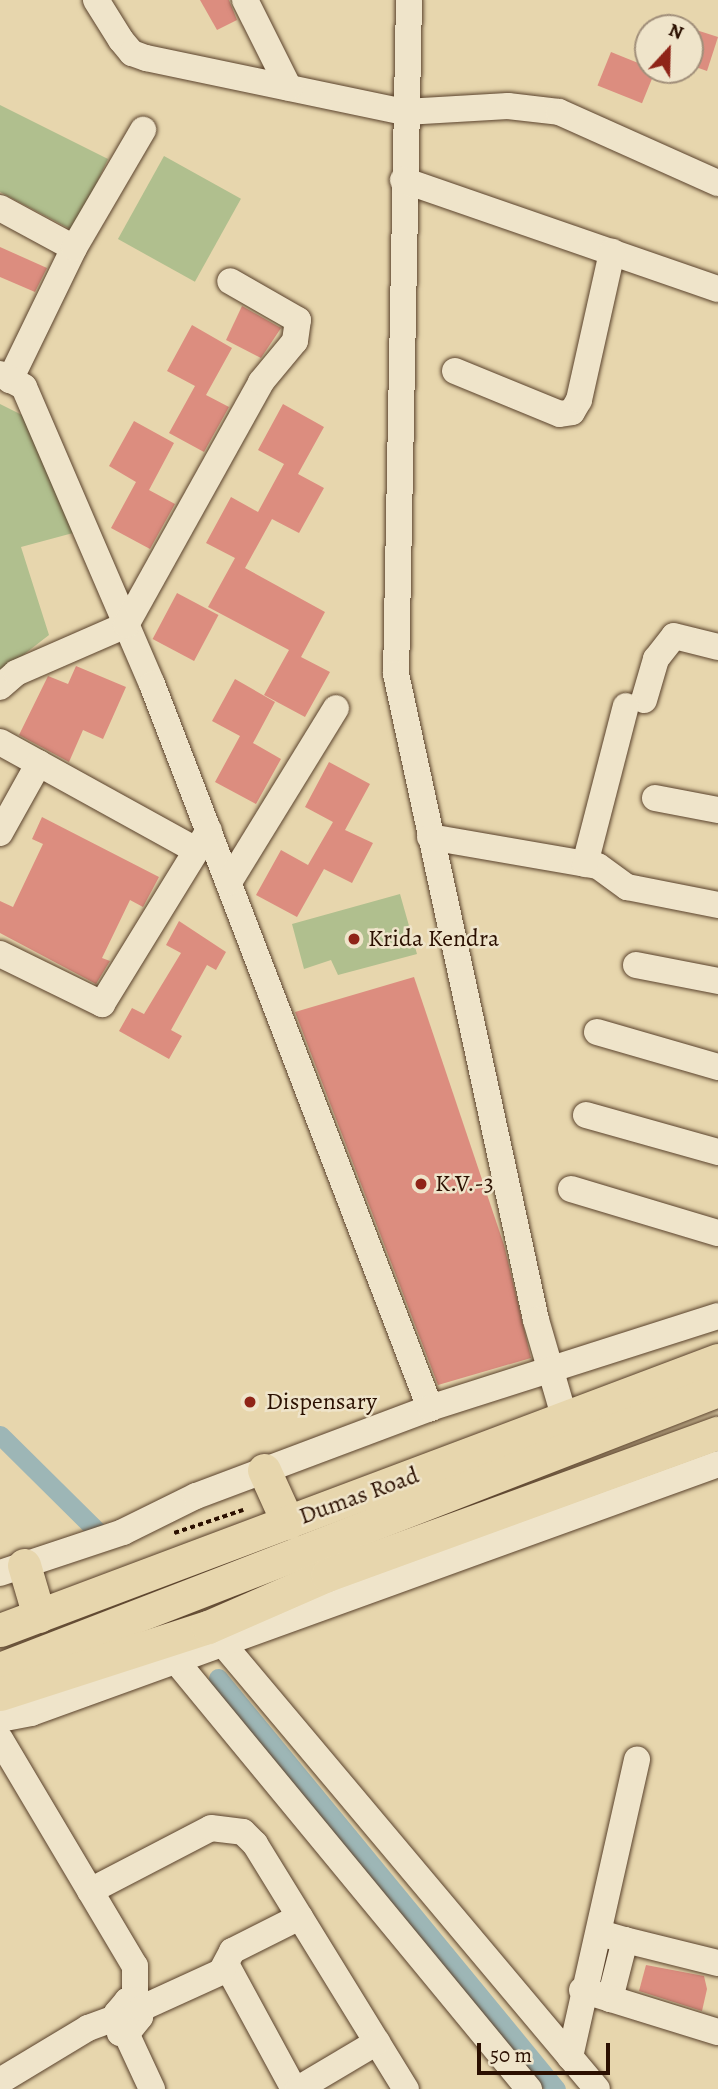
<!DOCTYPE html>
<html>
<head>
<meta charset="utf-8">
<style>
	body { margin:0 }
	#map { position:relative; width:718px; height:2089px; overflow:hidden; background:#e7d6ad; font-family:Alegreya,serif }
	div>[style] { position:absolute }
	.green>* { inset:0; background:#b0bf8e; transform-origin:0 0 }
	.canal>* { height:19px; margin:-9.5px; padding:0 9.5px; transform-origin:9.5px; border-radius:9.5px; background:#9db6b6 }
	.building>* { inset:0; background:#dc8d7f; transform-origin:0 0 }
	.path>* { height:3.5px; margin-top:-1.75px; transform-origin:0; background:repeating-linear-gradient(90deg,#2b1001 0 5px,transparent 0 8.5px) }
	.roads { filter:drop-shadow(0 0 2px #5a422c) drop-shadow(0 0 2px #5a422c) }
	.minor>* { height:26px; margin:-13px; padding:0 13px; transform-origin:13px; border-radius:13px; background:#efe4ca }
	.major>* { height:33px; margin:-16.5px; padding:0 16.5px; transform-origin:16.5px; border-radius:16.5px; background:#e7d6ad }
	.dots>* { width:19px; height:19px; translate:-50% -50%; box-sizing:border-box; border:4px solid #efe4ca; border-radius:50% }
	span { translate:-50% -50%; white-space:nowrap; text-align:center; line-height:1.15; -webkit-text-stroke:5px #efe4ca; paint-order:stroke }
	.poi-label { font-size:24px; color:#2b1001 }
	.left { translate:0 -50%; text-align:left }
	.street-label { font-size:24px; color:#2b1001 }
	.north { position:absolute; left:634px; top:14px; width:70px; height:70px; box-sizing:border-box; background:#efe4ca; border:2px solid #a18f7a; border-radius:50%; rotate:22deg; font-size:19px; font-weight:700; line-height:28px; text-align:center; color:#2b1001 }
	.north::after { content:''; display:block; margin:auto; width:24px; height:32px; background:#8f2418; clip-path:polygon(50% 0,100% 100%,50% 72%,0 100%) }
	.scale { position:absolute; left:477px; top:2043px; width:133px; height:32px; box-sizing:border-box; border:4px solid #2b1001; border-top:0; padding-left:9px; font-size:21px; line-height:24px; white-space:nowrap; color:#2b1001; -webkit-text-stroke:5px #efe4ca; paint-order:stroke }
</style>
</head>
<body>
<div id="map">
	<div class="green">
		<i style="clip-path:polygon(0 105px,108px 159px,74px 231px,0 192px)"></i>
		<i style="left:164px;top:156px;width:88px;height:95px;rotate:29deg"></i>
		<i style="clip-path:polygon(0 404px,26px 417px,73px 533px,21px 547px,49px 635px,0 673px)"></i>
		<i style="clip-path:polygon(400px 894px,417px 954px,338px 975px,331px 960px,304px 969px,292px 924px)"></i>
	</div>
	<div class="canal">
		<i style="left:0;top:1435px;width:141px;rotate:44.7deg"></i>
		<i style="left:218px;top:1678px;width:532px;rotate:50.57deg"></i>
	</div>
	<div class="building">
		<i style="clip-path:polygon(200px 0,229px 0,237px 20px,217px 30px)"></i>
		<i style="clip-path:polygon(690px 28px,718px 37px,707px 71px,690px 65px)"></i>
		<i style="left:611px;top:52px;width:48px;height:36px;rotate:22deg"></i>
		<i style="clip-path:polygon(0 247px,47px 268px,35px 292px,0 277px)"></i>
		<i style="clip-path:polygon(242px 306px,281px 328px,261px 358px,226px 340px)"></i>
		<i style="clip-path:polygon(192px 325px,232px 348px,206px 395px,229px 407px,204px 452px,169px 433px,195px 386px,167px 371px)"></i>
		<i style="clip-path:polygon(283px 404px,324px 427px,298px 474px,324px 488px,299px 533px,272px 519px,245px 568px,325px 612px,301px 657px,330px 672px,305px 717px,264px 695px,289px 650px,208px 607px,235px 558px,206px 543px,231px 497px,258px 512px,284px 464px,258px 450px)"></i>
		<i style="clip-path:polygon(134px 421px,174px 443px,149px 490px,175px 504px,150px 549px,111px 528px,136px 482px,109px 466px)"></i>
		<i style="left:177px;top:593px;width:47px;height:52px;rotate:28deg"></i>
		<i style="clip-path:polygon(76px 666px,126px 687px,103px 739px,83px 730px,69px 762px,19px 735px,48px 676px,68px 684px)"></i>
		<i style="clip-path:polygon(235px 679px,275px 702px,253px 743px,281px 759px,256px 804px,215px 782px,240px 736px,212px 721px)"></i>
		<i style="clip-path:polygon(329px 762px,370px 784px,345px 830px,373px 843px,352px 883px,324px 869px,297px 917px,256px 895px,281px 850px,308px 865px,333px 822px,305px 807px)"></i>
		<i style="clip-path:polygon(42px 817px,159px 877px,143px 907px,130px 900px,102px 958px,110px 961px,96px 984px,0 933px,0 901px,13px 907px,43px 844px,32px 839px)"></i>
		<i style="clip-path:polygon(179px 921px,226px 952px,216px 970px,207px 965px,171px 1030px,182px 1036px,169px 1059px,119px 1031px,132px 1008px,144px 1014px,181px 953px,166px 945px)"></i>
		<i style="clip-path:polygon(414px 977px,504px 1245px,531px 1358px,438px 1385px,295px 1012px)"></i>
		<i style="clip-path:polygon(646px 1965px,704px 1976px,707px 1989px,702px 2011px,639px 1991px)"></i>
	</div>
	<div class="path">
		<i style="left:174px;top:1533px;width:73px;rotate:-18.4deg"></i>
	</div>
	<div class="roads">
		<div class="minor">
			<i style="left:96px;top:0;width:47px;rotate:58deg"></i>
			<i style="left:121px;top:40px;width:17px;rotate:50deg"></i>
			<i style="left:132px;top:53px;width:15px;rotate:20deg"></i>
			<i style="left:146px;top:58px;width:265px;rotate:11.8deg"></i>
			<i style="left:405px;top:112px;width:103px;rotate:-3.3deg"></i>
			<i style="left:508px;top:106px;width:51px;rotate:6.7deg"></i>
			<i style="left:559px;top:112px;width:174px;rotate:24.1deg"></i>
			<i style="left:245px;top:0;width:98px;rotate:63.4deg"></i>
			<i style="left:409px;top:0;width:674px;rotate:91.1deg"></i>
			<i style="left:396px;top:674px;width:661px;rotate:77.77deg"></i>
			<i style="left:536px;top:1320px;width:103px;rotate:73.7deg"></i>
			<i style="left:403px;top:180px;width:333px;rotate:19.1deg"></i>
			<i style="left:0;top:208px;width:84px;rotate:28.4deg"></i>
			<i style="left:74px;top:248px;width:147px;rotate:115.9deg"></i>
			<i style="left:74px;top:248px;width:137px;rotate:-59.7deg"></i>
			<i style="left:455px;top:371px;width:113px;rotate:22.3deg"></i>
			<i style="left:560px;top:414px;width:12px;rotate:-9deg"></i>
			<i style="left:572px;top:412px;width:14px;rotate:-60deg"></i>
			<i style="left:579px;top:400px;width:152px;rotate:-77.4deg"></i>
			<i style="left:0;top:374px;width:27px;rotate:28deg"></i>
			<i style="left:24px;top:387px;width:323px;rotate:66.7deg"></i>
			<i style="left:152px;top:684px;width:776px;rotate:68.99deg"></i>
			<i style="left:0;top:687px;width:21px;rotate:-41deg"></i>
			<i style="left:16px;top:673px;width:120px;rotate:-23.6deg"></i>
			<i style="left:126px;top:625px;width:278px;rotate:-60.9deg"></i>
			<i style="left:261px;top:382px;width:53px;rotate:-50.3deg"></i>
			<i style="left:295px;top:341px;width:21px;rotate:-82deg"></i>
			<i style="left:298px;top:320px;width:78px;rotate:-150.2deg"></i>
			<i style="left:644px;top:700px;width:43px;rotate:-73.7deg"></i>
			<i style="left:656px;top:659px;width:29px;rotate:-52deg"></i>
			<i style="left:674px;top:636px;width:45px;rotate:14deg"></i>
			<i style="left:0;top:742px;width:224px;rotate:28.9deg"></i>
			<i style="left:655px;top:798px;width:64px;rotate:10.8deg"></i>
			<i style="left:0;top:833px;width:80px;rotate:-60.9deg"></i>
			<i style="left:430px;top:837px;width:170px;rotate:9.8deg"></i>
			<i style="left:598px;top:866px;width:36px;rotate:36deg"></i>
			<i style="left:627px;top:887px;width:93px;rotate:11.2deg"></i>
			<i style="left:585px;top:864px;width:163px;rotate:-75.5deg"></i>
			<i style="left:229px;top:882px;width:204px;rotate:-58.4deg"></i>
			<i style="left:0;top:954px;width:114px;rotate:26.1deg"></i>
			<i style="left:102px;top:1004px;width:204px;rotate:-58.4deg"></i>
			<i style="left:636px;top:965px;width:84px;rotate:11deg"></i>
			<i style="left:597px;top:1032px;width:126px;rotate:16.1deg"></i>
			<i style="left:586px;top:1115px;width:137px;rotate:15.7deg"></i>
			<i style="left:571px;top:1189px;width:153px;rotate:16.7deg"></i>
			<i style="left:0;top:1573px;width:130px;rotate:-18.4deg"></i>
			<i style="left:123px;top:1532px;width:81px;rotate:-26.3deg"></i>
			<i style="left:196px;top:1496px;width:250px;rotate:-20.6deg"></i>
			<i style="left:430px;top:1408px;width:302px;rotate:-17.7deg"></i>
			<i style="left:223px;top:1644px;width:581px;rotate:49.95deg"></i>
			<i style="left:176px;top:1661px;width:555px;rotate:50.49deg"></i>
			<i style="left:0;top:1719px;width:32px;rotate:-11deg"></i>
			<i style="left:31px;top:1713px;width:731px;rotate:-19.92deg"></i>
			<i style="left:0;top:1739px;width:264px;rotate:59.3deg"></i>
			<i style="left:135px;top:1966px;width:34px;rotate:90deg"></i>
			<i style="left:90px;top:1891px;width:136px;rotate:-27.5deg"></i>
			<i style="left:211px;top:1828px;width:32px;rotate:7deg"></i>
			<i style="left:243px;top:1832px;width:17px;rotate:45deg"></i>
			<i style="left:255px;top:1844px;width:288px;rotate:58.4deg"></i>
			<i style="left:607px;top:1935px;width:19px;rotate:16deg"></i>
			<i style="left:625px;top:1940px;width:61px;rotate:104.3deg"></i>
			<i style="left:625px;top:1940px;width:96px;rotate:13.9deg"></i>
			<i style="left:226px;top:1964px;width:142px;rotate:61.5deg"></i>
			<i style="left:582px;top:1990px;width:142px;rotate:17.2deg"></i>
			<i style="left:135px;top:2000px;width:11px;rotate:49deg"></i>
			<i style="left:142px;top:2008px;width:9px;rotate:103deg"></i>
			<i style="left:140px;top:2017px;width:19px;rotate:129deg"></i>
			<i style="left:128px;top:2032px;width:8px;rotate:173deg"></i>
			<i style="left:120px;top:2033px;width:20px;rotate:-99deg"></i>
			<i style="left:117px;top:2013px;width:16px;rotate:-50deg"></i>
			<i style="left:127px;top:2001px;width:8px;rotate:-7deg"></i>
			<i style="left:142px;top:2008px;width:87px;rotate:-24.5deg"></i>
			<i style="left:221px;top:1972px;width:24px;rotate:-62deg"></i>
			<i style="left:232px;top:1951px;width:76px;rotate:-26.6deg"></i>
			<i style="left:126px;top:2033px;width:62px;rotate:65.1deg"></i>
			<i style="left:570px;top:2057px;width:305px;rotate:-77.3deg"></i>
			<i style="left:0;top:2081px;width:103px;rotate:-31.1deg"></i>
			<i style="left:88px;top:2028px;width:29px;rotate:-20deg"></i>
			<i style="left:298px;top:2089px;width:92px;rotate:-30.7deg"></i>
		</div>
		<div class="major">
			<i style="left:264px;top:1470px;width:58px;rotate:65.6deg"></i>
			<i style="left:24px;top:1565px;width:53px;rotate:73.6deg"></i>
			<i style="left:0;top:1630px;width:767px;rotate:-20.61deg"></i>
			<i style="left:0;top:1669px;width:770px;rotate:-21.24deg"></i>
			<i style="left:0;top:1694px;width:219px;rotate:-17.9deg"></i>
			<i style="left:208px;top:1627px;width:130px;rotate:-23.6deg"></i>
			<i style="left:327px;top:1575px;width:416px;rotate:-20deg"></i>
		</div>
	</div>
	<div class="dots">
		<i style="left:354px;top:939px;background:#8f2418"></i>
		<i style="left:421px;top:1184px;background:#8f2418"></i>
		<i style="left:250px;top:1402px;background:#8f2418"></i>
	</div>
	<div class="poi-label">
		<span class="left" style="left:368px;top:939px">Krida Kendra</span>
		<span class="left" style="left:435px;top:1184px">K.V.-3</span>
		<span class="left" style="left:266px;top:1402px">Dispensary</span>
	</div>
	<div class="street-label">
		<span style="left:359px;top:1496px;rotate:-20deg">Dumas Road</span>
	</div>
	<div class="north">N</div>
	<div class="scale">50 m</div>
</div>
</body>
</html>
